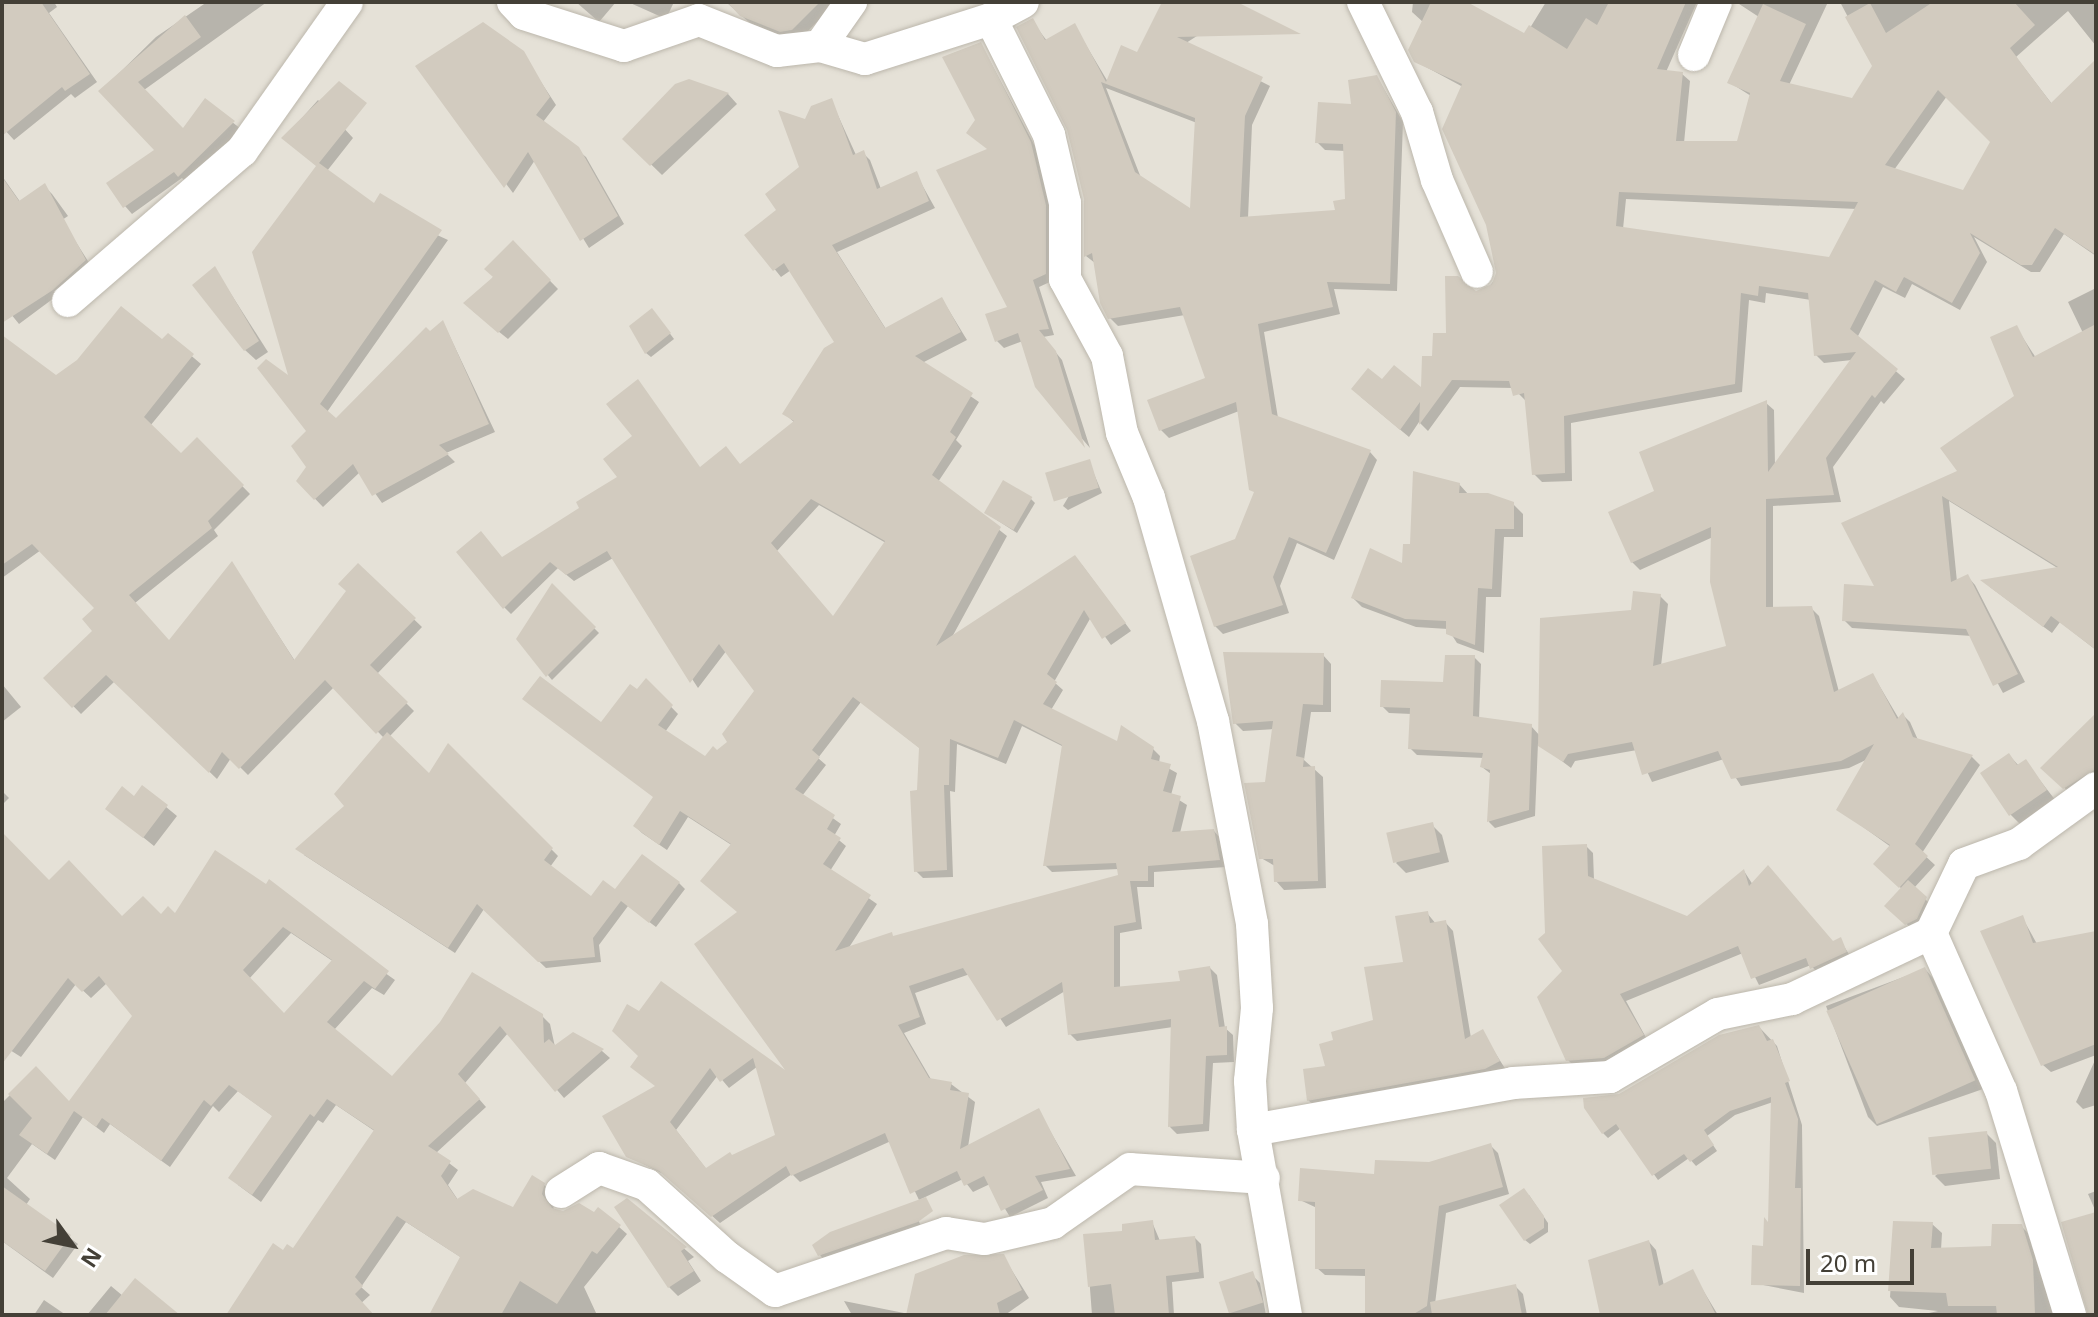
<!DOCTYPE html>
<html>
<head>
<meta charset="utf-8">
<style>
	body { margin:0 }
	#map { position:relative; width:2098px; height:1317px; overflow:hidden; background:#f2efe8; font-family:"Noto Sans",sans-serif }
	div>[style] { position:absolute }
	.residential>* { inset:0; background:#e5e1d7; transform-origin:0 0 }
	.shadow>* { inset:0; background:#0003 }
	.building>* { inset:0; background:#d2cbbf; transform-origin:0 0 }
	.roads { filter:drop-shadow(0 0 2px #bcb7ac) drop-shadow(0 0 2px #bcb7ac) }
	.street>* { height:32px; margin:-16px; padding:0 16px; transform-origin:16px; border-radius:16px; background:#fff }
	span { translate:-50% -50%; white-space:nowrap; text-align:center; line-height:1.15; -webkit-text-stroke:8px #fff; paint-order:stroke }
	.frame { position:absolute; inset:0; border:4px solid #444037; pointer-events:none }
	.north { position:absolute; left:32px; top:1205px; width:80px; height:80px; -webkit-text-stroke:6px #fff; paint-order:stroke; rotate:123deg; font-size:22px; font-weight:700; line-height:32px; text-align:center; color:#444037 }
	.north::after { content:''; display:block; margin:auto; width:28px; height:36px; background:#444037; clip-path:polygon(50% 0,100% 100%,50% 72%,0 100%) }
	.scale { position:absolute; left:1806px; top:1249px; width:108px; height:36px; box-sizing:border-box; border:4px solid #444037; border-top:0; padding-left:10px; font-size:24px; line-height:28px; white-space:nowrap; color:#444037; -webkit-text-stroke:6px #fff; paint-order:stroke }
</style>
</head>
<body>
<div id="map">
	<div class="residential">
		<i style="left:2px;top:2px;width:2094px;height:1313px"></i>
	</div>
	<div class="shadow">
		<i style="clip-path:polygon(2px 2px,54px 2px,57px 7px,49px 13px,97px 82px,75px 98px,71px 94px,14px 140px,2px 127px)"></i>
		<i style="clip-path:polygon(207px 2px,267px 2px,144px 90px,183px 131px,205px 101px,241px 129px,187px 183px,182px 178px,132px 214px,125px 206px,157px 150px,101px 91px,156px 37px)"></i>
		<i style="clip-path:polygon(576px 2px,616px 2px,599px 22px)"></i>
		<i style="clip-path:polygon(628px 2px,674px 2px,666px 19px)"></i>
		<i style="clip-path:polygon(726px 2px,837px 2px,801px 38px,790px 40px,751px 24px)"></i>
		<i style="clip-path:polygon(evenodd,1164px 2px,1232px 2px,1239px 9px,1186px 43px,1270px 86px,1252px 125px,1248px 218px,1337px 212px,1347px 200px,1346px 151px,1325px 150px,1317px 142px,1377px 77px,1403px 122px,1397px 291px,1334px 289px,1340px 314px,1264px 332px,1278px 418px,1370px 452px,1377px 460px,1334px 560px,1297px 543px,1280px 586px,1289px 613px,1223px 634px,1215px 626px,1255px 494px,1239px 411px,1169px 438px,1161px 430px,1208px 379px,1185px 315px,1118px 326px,1110px 318px,1095px 263px,1086px 256px,1086px 199px,1069px 130px,1032px 21px,1047px 41px,1074px 25px,1108px 82px,1138px 54px,1164px 2px,1106px 88px,1197px 123px,1192px 211px,1141px 178px,1106px 88px)"></i>
		<i style="clip-path:polygon(evenodd,1413px 2px,1462px 2px,1525px 36px,1546px 2px,1697px 2px,1666px 72px,1682px 74px,1690px 81px,1684px 143px,1739px 143px,1751px 96px,1729px 82px,1759px 17px,1736px 2px,1828px 2px,1789px 85px,1853px 101px,1874px 66px,1840px 2px,2096px 2px,2096px 46px,2068px 11px,2016px 57px,2052px 104px,2096px 62px,2096px 256px,2064px 234px,2040px 272px,2031px 272px,1974px 237px,1987px 262px,1960px 310px,1912px 284px,1905px 298px,1883px 287px,1857px 338px,1905px 379px,1884px 404px,1881px 401px,1833px 467px,1841px 502px,1773px 506px,1773px 608px,1811px 608px,1819px 616px,1839px 692px,1873px 675px,1899px 719px,1903px 715px,1910px 722px,1918px 740px,1972px 757px,1980px 765px,1922px 853px,1935px 865px,1914px 888px,1930px 904px,1921px 923px,1911px 928px,1887px 906px,1902px 889px,1875px 864px,1891px 847px,1838px 809px,1868px 759px,1849px 768px,1741px 786px,1724px 759px,1652px 782px,1637px 750px,1575px 761px,1571px 768px,1538px 743px,1535px 816px,1495px 828px,1489px 822px,1491px 774px,1482px 767px,1484px 758px,1417px 755px,1410px 748px,1412px 714px,1389px 713px,1382px 706px,1445px 685px,1474px 657px,1481px 664px,1479px 719px,1531px 726px,1540px 736px,1633px 612px,1660px 596px,1668px 604px,1661px 666px,1728px 647px,1713px 537px,1640px 570px,1632px 562px,1657px 492px,1766px 403px,1774px 410px,1775px 466px,1852px 360px,1824px 363px,1816px 355px,1811px 300px,1766px 293px,1765px 303px,1749px 300px,1742px 392px,1571px 423px,1572px 481px,1542px 482px,1534px 474px,1527px 402px,1513px 388px,1460px 387px,1428px 431px,1419px 422px,1409px 437px,1361px 397px,1382px 382px,1423px 391px,1434px 358px,1475px 293px,1486px 291px,1498px 275px,1463px 87px,1415px 61px,1423px 22px,1412px 12px,1413px 2px,1947px 96px,1993px 142px,1964px 192px,1894px 170px,1947px 96px,1413px 2px,1626px 199px,1857px 209px,1830px 260px,1623px 229px,1626px 199px)"></i>
		<i style="clip-path:polygon(981px 44px,1037px 150px,1052px 214px,1052px 281px,1039px 287px,1054px 335px,1043px 337px,1062px 360px,1090px 448px,1037px 386px,1023px 341px,1004px 348px,997px 341px,1010px 308px,989px 150px,977px 120px)"></i>
		<i style="clip-path:polygon(522px 53px,556px 105px,543px 122px,586px 157px,624px 224px,589px 248px,535px 160px,513px 193px,421px 71px)"></i>
		<i style="clip-path:polygon(689px 81px,728px 94px,737px 104px,662px 175px,625px 139px)"></i>
		<i style="clip-path:polygon(318px 100px,353px 138px,327px 171px,374px 206px,448px 240px,327px 412px,336px 420px,443px 322px,495px 432px,446px 453px,455px 462px,382px 503px,360px 472px,323px 507px,298px 481px,309px 467px,309px 431px,292px 380px,318px 167px,284px 138px)"></i>
		<i style="clip-path:polygon(evenodd,831px 100px,856px 155px,863px 153px,870px 160px,881px 189px,916px 174px,935px 208px,837px 252px,886px 329px,942px 299px,967px 340px,922px 363px,979px 402px,956px 440px,962px 446px,938px 482px,1007px 536px,951px 639px,1082px 565px,1131px 631px,1111px 645px,1091px 617px,1054px 682px,1063px 690px,1051px 710px,1118px 744px,1153px 749px,1160px 756px,1159px 763px,1177px 773px,1171px 795px,1187px 805px,1180px 833px,1214px 831px,1221px 839px,1226px 867px,1154px 872px,1154px 887px,1137px 887px,1142px 929px,1120px 933px,1120px 988px,1182px 982px,1210px 968px,1217px 975px,1225px 1028px,1233px 1035px,1234px 1062px,1213px 1063px,1209px 1131px,1177px 1134px,1170px 1127px,1173px 1027px,1077px 1041px,1070px 1034px,1065px 991px,1006px 1027px,970px 974px,915px 993px,926px 1024px,904px 1033px,932px 1081px,951px 1084px,975px 1102px,968px 1147px,1038px 1110px,1076px 1176px,1041px 1182px,1048px 1198px,1010px 1217px,990px 1184px,973px 1192px,963px 1179px,919px 1200px,891px 1141px,800px 1182px,792px 1174px,720px 1223px,669px 1177px,628px 1156px,657px 1087px,640px 1056px,639px 1014px,661px 984px,792px 1078px,739px 913px,733px 846px,688px 817px,667px 850px,642px 833px,635px 826px,655px 798px,601px 725px,646px 681px,678px 714px,665px 732px,706px 758px,730px 742px,757px 691px,727px 650px,698px 688px,613px 558px,574px 581px,558px 568px,511px 614px,504px 607px,502px 559px,701px 468px,741px 466px,795px 423px,785px 414px,837px 342px,791px 270px,781px 277px,747px 235px,779px 210px,801px 168px,807px 122px,831px 100px,819px 505px,886px 543px,833px 618px,777px 551px,819px 505px,831px 100px,861px 702px,921px 749px,916px 871px,923px 878px,953px 877px,950px 791px,955px 792px,957px 744px,1006px 764px,1022px 726px,1064px 747px,1045px 865px,1052px 872px,1119px 869px,1120px 876px,848px 949px,877px 904px,830px 871px,846px 846px,834px 836px,841px 824px,802px 796px,826px 765px,818px 758px,861px 702px,831px 100px,758px 1066px,778px 1136px,707px 1170px,676px 1130px,718px 1075px,729px 1088px,758px 1066px)"></i>
		<i style="clip-path:polygon(2px 176px,21px 203px,44px 186px,52px 194px,68px 216px,62px 220px,93px 269px,19px 324px,2px 303px)"></i>
		<i style="clip-path:polygon(513px 243px,558px 289px,508px 339px,473px 311px)"></i>
		<i style="clip-path:polygon(215px 269px,268px 352px,256px 360px,245px 350px)"></i>
		<i style="clip-path:polygon(2096px 288px,2096px 650px,2060px 622px,2052px 633px,1990px 587px,2059px 569px,1949px 501px,1957px 582px,1968px 577px,1975px 585px,2025px 682px,2003px 693px,1972px 636px,1852px 628px,1844px 620px,1877px 588px,1844px 524px,1960px 472px,2017px 396px,2016px 327px,2036px 358px,2083px 333px,2068px 302px)"></i>
		<i style="clip-path:polygon(656px 315px,674px 339px,651px 357px,646px 353px)"></i>
		<i style="clip-path:polygon(168px 336px,201px 364px,150px 426px,181px 456px,197px 440px,250px 494px,214px 530px,218px 536px,135px 603px,169px 643px,232px 564px,295px 661px,349px 591px,358px 566px,422px 627px,377px 674px,414px 711px,389px 737px,429px 776px,449px 746px,558px 856px,550px 867px,592px 898px,679px 883px,685px 889px,656px 927px,628px 906px,599px 945px,601px 962px,546px 968px,484px 909px,455px 953px,304px 855px,347px 806px,384px 738px,334px 687px,248px 775px,231px 758px,217px 779px,115px 681px,81px 714px,46px 678px,95px 631px,97px 608px,41px 550px,2px 578px,2px 339px,56px 378px,162px 342px)"></i>
		<i style="clip-path:polygon(1089px 462px,1102px 493px,1068px 510px,1063px 506px)"></i>
		<i style="clip-path:polygon(1459px 484px,1468px 494px,1513px 504px,1523px 514px,1523px 537px,1504px 537px,1501px 597px,1486px 597px,1484px 653px,1457px 643px,1448px 629px,1416px 627px,1362px 607px,1353px 598px,1404px 566px)"></i>
		<i style="clip-path:polygon(1031px 499px,1035px 503px,1017px 533px,986px 513px)"></i>
		<i style="clip-path:polygon(552px 586px,599px 633px,552px 680px,518px 639px)"></i>
		<i style="clip-path:polygon(1323px 655px,1331px 664px,1331px 712px,1311px 712px,1304px 760px,1323px 777px,1326px 888px,1284px 890px,1276px 881px,1275px 866px,1261px 858px,1274px 729px,1243px 731px,1235px 723px)"></i>
		<i style="clip-path:polygon(2px 684px,21px 707px,2px 722px)"></i>
		<i style="clip-path:polygon(2009px 755px,2019px 766px,2025px 761px,2056px 801px,2020px 824px,2010px 814px)"></i>
		<i style="clip-path:polygon(2096px 756px,2096px 780px,2072px 795px,2043px 768px)"></i>
		<i style="clip-path:polygon(143px 788px,177px 816px,154px 846px,108px 809px,134px 798px)"></i>
		<i style="clip-path:polygon(2px 791px,9px 798px,2px 805px)"></i>
		<i style="clip-path:polygon(1432px 825px,1442px 835px,1449px 862px,1406px 873px,1396px 863px)"></i>
		<i style="clip-path:polygon(evenodd,2px 835px,49px 883px,123px 919px,175px 916px,216px 853px,395px 980px,384px 995px,372px 988px,334px 1030px,392px 1079px,442px 1023px,542px 1016px,550px 1024px,555px 1047px,573px 1034px,602px 1051px,610px 1058px,564px 1098px,508px 1033px,465px 1083px,486px 1107px,436px 1153px,458px 1170px,448px 1185px,458px 1200px,514px 1210px,543px 1184px,551px 1192px,554px 1211px,619px 1227px,627px 1234px,584px 1287px,597px 1315px,431px 1315px,462px 1258px,406px 1222px,361px 1287px,370px 1295px,358px 1306px,374px 1315px,229px 1315px,290px 1256px,376px 1132px,336px 1105px,323px 1123px,318px 1120px,261px 1202px,238px 1185px,274px 1117px,238px 1091px,219px 1112px,213px 1106px,170px 1167px,110px 1124px,104px 1133px,83px 1117px,55px 1160px,32px 1144px,7px 1178px,30px 1199px,26px 1205px,78px 1244px,53px 1278px,2px 1241px,2px 1103px,36px 1069px,70px 1104px,134px 1016px,107px 983px,91px 998px,76px 984px,21px 1057px,2px 1045px,2px 835px,291px 933px,334px 962px,285px 1016px,249px 979px,291px 933px)"></i>
		<i style="clip-path:polygon(1586px 846px,1593px 853px,1594px 880px,1687px 918px,1744px 871px,1753px 885px,1833px 943px,1840px 940px,1852px 959px,1819px 975px,1811px 965px,1759px 985px,1743px 953px,1626px 1001px,1649px 1043px,1612px 1065px,1575px 1067px,1568px 1060px,1565px 971px,1547px 934px)"></i>
		<i style="clip-path:polygon(1427px 913px,1436px 924px,1445px 922px,1453px 931px,1471px 1038px,1482px 1032px,1506px 1070px,1317px 1108px,1308px 1100px,1328px 1068px,1375px 1022px)"></i>
		<i style="clip-path:polygon(2022px 917px,2037px 944px,2096px 933px,2096px 1055px,2051px 1072px,2043px 1065px)"></i>
		<i style="clip-path:polygon(1925px 969px,1933px 978px,1983px 1089px,1877px 1126px,1868px 1117px,1826px 1006px)"></i>
		<i style="clip-path:polygon(1759px 1027px,1777px 1046px,1802px 1125px,1804px 1293px,1753px 1283px,1769px 1225px,1773px 1102px,1735px 1115px,1707px 1136px,1717px 1151px,1696px 1166px,1689px 1158px,1658px 1180px,1621px 1128px,1608px 1138px,1603px 1133px,1620px 1096px)"></i>
		<i style="clip-path:polygon(2096px 1058px,2096px 1105px,2083px 1109px,2076px 1102px)"></i>
		<i style="clip-path:polygon(1986px 1133px,1996px 1143px,2000px 1179px,1945px 1186px,1935px 1176px)"></i>
		<i style="clip-path:polygon(1491px 1146px,1498px 1153px,1509px 1194px,1446px 1213px,1435px 1304px,1515px 1286px,1523px 1294px,1527px 1315px,1370px 1315px,1367px 1276px,1325px 1275px,1317px 1268px,1317px 1208px,1300px 1200px)"></i>
		<i style="clip-path:polygon(2096px 1191px,2096px 1212px,2088px 1194px)"></i>
		<i style="clip-path:polygon(1529px 1195px,1548px 1223px,1548px 1232px,1530px 1244px,1525px 1240px)"></i>
		<i style="clip-path:polygon(627px 1200px,694px 1257px,688px 1261px,701px 1281px,678px 1296px,669px 1287px)"></i>
		<i style="clip-path:polygon(915px 1210px,921px 1227px,824px 1260px,820px 1255px)"></i>
		<i style="clip-path:polygon(1152px 1222px,1160px 1241px,1195px 1238px,1201px 1244px,1204px 1278px,1172px 1282px,1174px 1315px,1092px 1315px,1086px 1236px,1125px 1233px)"></i>
		<i style="clip-path:polygon(1895px 1223px,1932px 1224px,1942px 1233px,1941px 1250px,1993px 1248px,2021px 1226px,2031px 1236px,2055px 1315px,1920px 1315px,1938px 1311px,1899px 1307px,1890px 1297px)"></i>
		<i style="clip-path:polygon(1649px 1242px,1656px 1250px,1664px 1286px,1692px 1272px,1718px 1315px,1602px 1315px)"></i>
		<i style="clip-path:polygon(1003px 1256px,1029px 1298px,1005px 1315px,852px 1315px,844px 1301px,909px 1314px)"></i>
		<i style="clip-path:polygon(1254px 1277px,1260px 1283px,1266px 1315px,1231px 1315px,1221px 1284px)"></i>
		<i style="clip-path:polygon(111px 1286px,123px 1296px,172px 1315px,87px 1315px)"></i>
		<i style="clip-path:polygon(44px 1300px,66px 1315px,34px 1315px)"></i>
	</div>
	<div class="building">
		<i style="clip-path:polygon(2px 2px,41px 2px,90px 74px,65px 91px,62px 87px,2px 136px)"></i>
		<i style="clip-path:polygon(727px 2px,820px 2px,792px 30px,780px 32px,740px 16px)"></i>
		<i style="clip-path:polygon(evenodd,1162px 2px,1237px 2px,1301px 34px,1177px 37px,1263px 77px,1245px 116px,1240px 217px,1335px 210px,1333px 201px,1345px 199px,1343px 144px,1315px 143px,1318px 102px,1351px 104px,1348px 80px,1377px 75px,1396px 112px,1390px 284px,1327px 282px,1333px 307px,1258px 324px,1272px 414px,1371px 450px,1326px 553px,1289px 537px,1273px 577px,1283px 605px,1214px 627px,1190px 556px,1235px 539px,1254px 492px,1249px 490px,1236px 402px,1159px 431px,1147px 400px,1205px 378px,1180px 307px,1108px 319px,1100px 303px,1092px 253px,1084px 257px,1084px 199px,1067px 130px,1016px 27px,1033px 18px,1045px 40px,1075px 23px,1106px 82px,1121px 45px,1137px 52px,1162px 2px,1101px 82px,1195px 118px,1190px 208px,1135px 172px,1101px 82px)"></i>
		<i style="clip-path:polygon(evenodd,1431px 2px,1467px 2px,1524px 33px,1529px 25px,1567px 49px,1586px 18px,1597px 25px,1609px 2px,1686px 2px,1657px 69px,1683px 72px,1676px 141px,1737px 141px,1750px 93px,1727px 83px,1763px 4px,1806px 24px,1780px 81px,1852px 98px,1872px 66px,1845px 17px,1870px 3px,1886px 33px,1933px 2px,2014px 2px,2035px 25px,2010px 48px,2051px 103px,2096px 59px,2096px 255px,2055px 228px,2032px 265px,2021px 265px,1970px 233px,1980px 253px,1952px 303px,1904px 277px,1896px 292px,1875px 280px,1850px 329px,1898px 369px,1875px 398px,1872px 395px,1826px 458px,1834px 495px,1766px 499px,1766px 607px,1812px 606px,1834px 692px,1873px 673px,1897px 719px,1903px 712px,1913px 737px,1973px 755px,1915px 844px,1928px 856px,1899px 888px,1873px 864px,1890px 845px,1836px 810px,1874px 744px,1841px 761px,1731px 779px,1718px 751px,1642px 775px,1632px 742px,1568px 754px,1563px 762px,1538px 746px,1540px 618px,1631px 610px,1633px 591px,1661px 594px,1653px 666px,1726px 646px,1710px 582px,1711px 527px,1631px 563px,1608px 512px,1654px 491px,1639px 452px,1767px 400px,1768px 472px,1856px 352px,1814px 356px,1808px 293px,1759px 286px,1758px 296px,1741px 293px,1735px 384px,1564px 416px,1565px 473px,1532px 475px,1524px 393px,1513px 396px,1509px 381px,1452px 380px,1419px 425px,1420px 402px,1400px 430px,1351px 389px,1368px 368px,1382px 379px,1394px 365px,1421px 387px,1422px 356px,1432px 356px,1433px 333px,1446px 333px,1445px 276px,1458px 276px,1476px 291px,1492px 284px,1496px 273px,1486px 225px,1442px 129px,1462px 84px,1414px 62px,1408px 50px,1431px 2px,1938px 90px,1990px 142px,1963px 190px,1885px 165px,1938px 90px,1431px 2px,1619px 192px,1858px 202px,1829px 257px,1616px 226px,1619px 192px)"></i>
		<i style="clip-path:polygon(185px 15px,201px 37px,138px 82px,183px 128px,205px 98px,235px 121px,178px 177px,174px 172px,123px 208px,106px 183px,154px 150px,98px 91px)"></i>
		<i style="clip-path:polygon(483px 22px,524px 51px,550px 97px,536px 115px,579px 147px,618px 216px,580px 241px,528px 152px,504px 188px,415px 66px)"></i>
		<i style="clip-path:polygon(981px 42px,1031px 142px,1046px 205px,1046px 274px,1033px 280px,1049px 329px,1039px 330px,1056px 351px,1085px 448px,1035px 387px,1018px 333px,995px 342px,985px 314px,1007px 307px,936px 170px,987px 149px,966px 133px,975px 120px,942px 57px)"></i>
		<i style="clip-path:polygon(689px 79px,729px 93px,650px 166px,622px 139px,675px 84px)"></i>
		<i style="clip-path:polygon(339px 81px,367px 103px,319px 163px,374px 203px,380px 193px,442px 230px,320px 404px,336px 418px,426px 327px,430px 331px,443px 320px,489px 424px,439px 445px,449px 454px,372px 496px,353px 464px,314px 500px,296px 481px,306px 467px,291px 446px,306px 431px,257px 368px,266px 359px,288px 375px,252px 252px,316px 166px,281px 138px)"></i>
		<i style="clip-path:polygon(evenodd,832px 98px,853px 155px,864px 150px,877px 189px,917px 171px,929px 201px,832px 245px,885px 328px,942px 297px,961px 332px,915px 356px,973px 393px,950px 432px,956px 437px,932px 475px,1001px 527px,936px 646px,1075px 555px,1126px 623px,1102px 639px,1084px 610px,1047px 674px,1057px 682px,1043px 704px,1117px 741px,1121px 725px,1154px 747px,1151px 759px,1171px 764px,1163px 791px,1181px 796px,1172px 832px,1214px 829px,1220px 860px,1148px 866px,1148px 881px,1130px 881px,1136px 922px,1114px 926px,1114px 987px,1180px 981px,1178px 971px,1210px 966px,1219px 1027px,1227px 1026px,1227px 1055px,1206px 1056px,1203px 1124px,1168px 1127px,1171px 1019px,1068px 1035px,1062px 982px,997px 1021px,963px 968px,909px 986px,920px 1017px,898px 1025px,929px 1078px,952px 1082px,950px 1090px,969px 1093px,960px 1149px,1039px 1108px,1070px 1169px,1035px 1176px,1043px 1190px,1001px 1211px,984px 1176px,964px 1186px,957px 1171px,910px 1194px,885px 1133px,791px 1176px,786px 1166px,711px 1217px,659px 1171px,626px 1157px,602px 1116px,655px 1086px,630px 1067px,638px 1056px,612px 1031px,627px 1004px,639px 1011px,661px 981px,785px 1070px,694px 944px,737px 912px,700px 881px,731px 844px,680px 811px,659px 845px,633px 826px,653px 797px,522px 699px,540px 676px,601px 722px,630px 684px,637px 689px,646px 678px,673px 705px,658px 725px,705px 756px,713px 746px,717px 750px,727px 742px,722px 734px,754px 691px,719px 644px,690px 683px,607px 551px,566px 575px,550px 562px,503px 609px,456px 552px,481px 531px,502px 557px,579px 508px,576px 502px,617px 477px,603px 459px,632px 436px,606px 404px,638px 379px,700px 467px,726px 446px,740px 464px,794px 421px,782px 414px,824px 348px,834px 342px,784px 263px,773px 271px,744px 235px,776px 210px,765px 194px,799px 167px,778px 110px,805px 119px,811px 106px,832px 98px,811px 499px,885px 541px,833px 616px,771px 543px,811px 499px,832px 98px,853px 697px,919px 748px,917px 790px,910px 791px,914px 872px,947px 870px,944px 785px,949px 785px,950px 739px,998px 758px,1014px 720px,1062px 745px,1043px 866px,1116px 863px,1118px 875px,893px 936px,892px 932px,835px 951px,871px 895px,823px 864px,841px 838px,827px 829px,835px 815px,795px 789px,820px 757px,812px 750px,853px 697px,832px 98px,753px 1058px,775px 1135px,732px 1155px,730px 1152px,706px 1168px,670px 1122px,710px 1068px,720px 1082px,753px 1058px)"></i>
		<i style="clip-path:polygon(2px 177px,19px 201px,45px 183px,86px 260px,53px 290px,2px 323px)"></i>
		<i style="clip-path:polygon(513px 240px,551px 280px,498px 333px,463px 303px,493px 277px,484px 269px)"></i>
		<i style="clip-path:polygon(215px 266px,259px 341px,244px 351px,192px 285px)"></i>
		<i style="clip-path:polygon(121px 306px,162px 339px,168px 333px,194px 354px,144px 417px,181px 453px,197px 437px,244px 485px,208px 521px,212px 528px,129px 595px,169px 640px,232px 561px,294px 660px,346px 591px,338px 584px,358px 563px,416px 618px,370px 665px,408px 702px,376px 734px,325px 680px,239px 769px,222px 752px,209px 773px,106px 675px,72px 708px,43px 678px,92px 631px,82px 619px,94px 608px,32px 544px,2px 565px,2px 335px,56px 375px,77px 360px)"></i>
		<i style="clip-path:polygon(652px 308px,671px 333px,645px 354px,629px 326px)"></i>
		<i style="clip-path:polygon(2096px 324px,2096px 650px,2051px 616px,2043px 627px,1980px 580px,2058px 567px,1942px 496px,1951px 582px,1968px 574px,2018px 674px,1993px 686px,1966px 629px,1842px 621px,1844px 584px,1874px 586px,1841px 523px,1957px 471px,1940px 448px,2014px 396px,1990px 337px,2017px 325px,2033px 357px)"></i>
		<i style="left:1090px;top:459px;width:30px;height:47px;rotate:73deg"></i>
		<i style="clip-path:polygon(1413px 471px,1460px 483px,1459px 493px,1488px 493px,1514px 502px,1514px 529px,1495px 529px,1492px 589px,1478px 588px,1475px 645px,1446px 634px,1446px 621px,1405px 619px,1351px 598px,1370px 548px,1402px 563px,1403px 544px,1410px 544px)"></i>
		<i style="left:1003px;top:480px;width:34px;height:38px;rotate:30deg"></i>
		<i style="clip-path:polygon(552px 583px,596px 627px,546px 677px,516px 639px)"></i>
		<i style="clip-path:polygon(1223px 652px,1324px 653px,1323px 705px,1303px 704px,1296px 756px,1304px 758px,1303px 767px,1315px 766px,1318px 881px,1274px 882px,1273px 859px,1259px 859px,1244px 783px,1265px 782px,1273px 721px,1233px 724px)"></i>
		<i style="clip-path:polygon(1445px 655px,1475px 655px,1473px 716px,1532px 724px,1529px 810px,1487px 822px,1490px 770px,1480px 767px,1483px 753px,1408px 749px,1410px 708px,1380px 707px,1381px 680px,1443px 682px)"></i>
		<i style="clip-path:polygon(2096px 713px,2096px 769px,2063px 789px,2040px 768px)"></i>
		<i style="clip-path:polygon(387px 732px,429px 773px,448px 743px,553px 848px,544px 860px,591px 896px,603px 880px,615px 889px,642px 854px,680px 882px,649px 923px,621px 901px,593px 938px,595px 957px,538px 962px,477px 904px,448px 948px,295px 849px,344px 806px,334px 794px)"></i>
		<i style="clip-path:polygon(2009px 753px,2017px 765px,2026px 759px,2047px 790px,2009px 816px,1980px 773px)"></i>
		<i style="clip-path:polygon(142px 785px,168px 805px,143px 838px,105px 809px,122px 786px,134px 796px)"></i>
		<i style="left:1433px;top:822px;width:31px;height:48px;rotate:77deg"></i>
		<i style="clip-path:polygon(evenodd,2px 832px,49px 880px,69px 860px,122px 916px,143px 896px,161px 914px,168px 906px,175px 913px,215px 850px,266px 884px,269px 879px,389px 971px,375px 989px,364px 981px,327px 1022px,392px 1076px,440px 1022px,472px 972px,543px 1014px,544px 1043px,549px 1039px,555px 1045px,573px 1032px,604px 1049px,555px 1092px,500px 1026px,458px 1074px,480px 1099px,428px 1146px,451px 1161px,441px 1176px,457px 1199px,473px 1189px,513px 1207px,532px 1175px,545px 1183px,542px 1194px,552px 1208px,563px 1211px,579px 1203px,594px 1212px,598px 1207px,621px 1225px,597px 1254px,592px 1251px,557px 1304px,520px 1281px,501px 1315px,429px 1315px,460px 1257px,397px 1216px,355px 1277px,363px 1286px,355px 1294px,374px 1315px,226px 1315px,273px 1243px,283px 1250px,287px 1244px,293px 1248px,374px 1130px,327px 1099px,314px 1117px,310px 1114px,252px 1195px,228px 1178px,272px 1116px,229px 1085px,211px 1106px,204px 1100px,161px 1161px,102px 1118px,96px 1127px,74px 1111px,47px 1154px,19px 1135px,32px 1118px,8px 1094px,36px 1066px,69px 1101px,132px 1016px,99px 976px,82px 992px,68px 978px,2px 1064px,2px 832px,283px 927px,332px 960px,284px 1013px,243px 970px,283px 927px)"></i>
		<i style="clip-path:polygon(1587px 844px,1588px 876px,1687px 916px,1744px 869px,1749px 886px,1768px 865px,1833px 941px,1841px 937px,1847px 952px,1810px 969px,1806px 958px,1751px 979px,1738px 946px,1620px 994px,1644px 1035px,1604px 1058px,1566px 1061px,1537px 997px,1562px 971px,1538px 939px,1545px 933px,1542px 846px)"></i>
		<i style="clip-path:polygon(1908px 880px,1927px 897px,1917px 919px,1905px 925px,1884px 906px)"></i>
		<i style="clip-path:polygon(1428px 911px,1430px 923px,1446px 920px,1465px 1039px,1483px 1029px,1500px 1061px,1485px 1069px,1307px 1101px,1303px 1069px,1325px 1066px,1319px 1044px,1333px 1040px,1331px 1032px,1373px 1020px,1364px 967px,1403px 962px,1395px 916px)"></i>
		<i style="clip-path:polygon(2023px 915px,2033px 943px,2096px 931px,2096px 1044px,2041px 1066px,1980px 931px)"></i>
		<i style="left:1925px;top:967px;width:124px;height:108px;rotate:66deg"></i>
		<i style="clip-path:polygon(1759px 1025px,1767px 1041px,1773px 1039px,1790px 1081px,1785px 1083px,1798px 1119px,1795px 1188px,1801px 1188px,1800px 1286px,1751px 1285px,1752px 1245px,1763px 1246px,1764px 1217px,1768px 1222px,1771px 1097px,1730px 1111px,1704px 1130px,1714px 1145px,1690px 1162px,1684px 1154px,1652px 1176px,1616px 1124px,1602px 1134px,1584px 1108px,1583px 1098px,1619px 1094px,1719px 1035px)"></i>
		<i style="left:1987px;top:1131px;width:38px;height:59px;rotate:84deg"></i>
		<i style="clip-path:polygon(1491px 1143px,1503px 1187px,1439px 1206px,1427px 1306px,1412px 1315px,1365px 1315px,1365px 1269px,1315px 1269px,1315px 1202px,1298px 1201px,1300px 1168px,1374px 1174px,1375px 1160px,1429px 1162px)"></i>
		<i style="clip-path:polygon(2px 1186px,71px 1235px,45px 1271px,2px 1241px)"></i>
		<i style="clip-path:polygon(1524px 1188px,1544px 1216px,1544px 1228px,1524px 1241px,1499px 1205px)"></i>
		<i style="clip-path:polygon(926px 1197px,933px 1211px,918px 1222px,818px 1256px,812px 1245px,830px 1232px)"></i>
		<i style="clip-path:polygon(627px 1198px,687px 1247px,681px 1251px,694px 1271px,668px 1288px,614px 1207px)"></i>
		<i style="clip-path:polygon(2096px 1212px,2096px 1315px,2088px 1315px,2061px 1222px)"></i>
		<i style="clip-path:polygon(1153px 1220px,1155px 1240px,1195px 1236px,1199px 1272px,1166px 1276px,1169px 1315px,1115px 1315px,1111px 1284px,1088px 1287px,1083px 1234px,1122px 1231px,1122px 1224px)"></i>
		<i style="clip-path:polygon(1893px 1221px,1933px 1222px,1931px 1248px,1991px 1246px,1992px 1224px,2022px 1224px,2033px 1260px,2035px 1315px,1997px 1315px,1996px 1306px,1948px 1306px,1946px 1293px,1888px 1291px)"></i>
		<i style="clip-path:polygon(1649px 1240px,1659px 1286px,1693px 1269px,1716px 1315px,1600px 1315px,1588px 1260px)"></i>
		<i style="clip-path:polygon(1004px 1254px,1022px 1290px,997px 1303px,1000px 1315px,906px 1315px,915px 1274px,964px 1255px)"></i>
		<i style="left:1253px;top:1271px;width:33px;height:36px;rotate:72deg"></i>
		<i style="clip-path:polygon(135px 1278px,180px 1315px,105px 1315px)"></i>
		<i style="clip-path:polygon(1516px 1284px,1522px 1315px,1432px 1315px,1430px 1302px)"></i>
	</div>
	<div class="roads">
		<div class="street">
			<i style="left:513px;top:2px;width:16px;rotate:47deg"></i>
			<i style="left:524px;top:14px;width:105px;rotate:17.7deg"></i>
			<i style="left:624px;top:46px;width:79px;rotate:-19.1deg"></i>
			<i style="left:699px;top:20px;width:84px;rotate:21.7deg"></i>
			<i style="left:777px;top:51px;width:43px;rotate:-6.6deg"></i>
			<i style="left:820px;top:46px;width:47px;rotate:16.1deg"></i>
			<i style="left:865px;top:59px;width:132px;rotate:-17.6deg"></i>
			<i style="left:991px;top:19px;width:130px;rotate:63.4deg"></i>
			<i style="left:1049px;top:135px;width:70px;rotate:76.8deg"></i>
			<i style="left:1065px;top:203px;width:76px;rotate:90deg"></i>
			<i style="left:1065px;top:279px;width:88px;rotate:61.4deg"></i>
			<i style="left:1107px;top:356px;width:78px;rotate:79deg"></i>
			<i style="left:1122px;top:433px;width:70px;rotate:67.4deg"></i>
			<i style="left:1149px;top:498px;width:232px;rotate:74deg"></i>
			<i style="left:1213px;top:721px;width:207px;rotate:79.1deg"></i>
			<i style="left:1252px;top:924px;width:84px;rotate:86.6deg"></i>
			<i style="left:1257px;top:1008px;width:73px;rotate:95.5deg"></i>
			<i style="left:1250px;top:1081px;width:49px;rotate:86.5deg"></i>
			<i style="left:1253px;top:1130px;width:188px;rotate:79.9deg"></i>
			<i style="left:1363px;top:2px;width:123px;rotate:63.9deg"></i>
			<i style="left:1417px;top:112px;width:71px;rotate:73.6deg"></i>
			<i style="left:1437px;top:180px;width:100px;rotate:66.5deg"></i>
			<i style="left:991px;top:19px;width:36px;rotate:-28deg"></i>
			<i style="left:820px;top:46px;width:54px;rotate:-54.8deg"></i>
			<i style="left:1694px;top:55px;width:57px;rotate:-67.5deg"></i>
			<i style="left:68px;top:301px;width:230px;rotate:-40.8deg"></i>
			<i style="left:242px;top:151px;width:182px;rotate:-54.8deg"></i>
			<i style="left:1253px;top:1130px;width:264px;rotate:-10.2deg"></i>
			<i style="left:1513px;top:1083px;width:97px;rotate:-3.5deg"></i>
			<i style="left:1610px;top:1077px;width:125px;rotate:-30.3deg"></i>
			<i style="left:1718px;top:1014px;width:76px;rotate:-11.5deg"></i>
			<i style="left:1792px;top:999px;width:154px;rotate:-25.4deg"></i>
			<i style="left:561px;top:1192px;width:45px;rotate:-32.3deg"></i>
			<i style="left:599px;top:1168px;width:51px;rotate:19.5deg"></i>
			<i style="left:647px;top:1185px;width:108px;rotate:42deg"></i>
			<i style="left:727px;top:1257px;width:59px;rotate:35.3deg"></i>
			<i style="left:775px;top:1291px;width:181px;rotate:-18.7deg"></i>
			<i style="left:946px;top:1233px;width:39px;rotate:9deg"></i>
			<i style="left:985px;top:1239px;width:70px;rotate:-13.2deg"></i>
			<i style="left:1053px;top:1223px;width:94px;rotate:-35deg"></i>
			<i style="left:1130px;top:1169px;width:134px;rotate:3.8deg"></i>
			<i style="left:2070px;top:1315px;width:234px;rotate:-107.1deg"></i>
			<i style="left:2001px;top:1091px;width:173px;rotate:-113.9deg"></i>
			<i style="left:1931px;top:933px;width:76px;rotate:-64.4deg"></i>
			<i style="left:1964px;top:864px;width:59px;rotate:-20deg"></i>
			<i style="left:2019px;top:844px;width:95px;rotate:-36deg"></i>
		</div>
	</div>
	<div class="frame"></div>
	<div class="north">N</div>
	<div class="scale">20 m</div>
</div>
</body>
</html>
